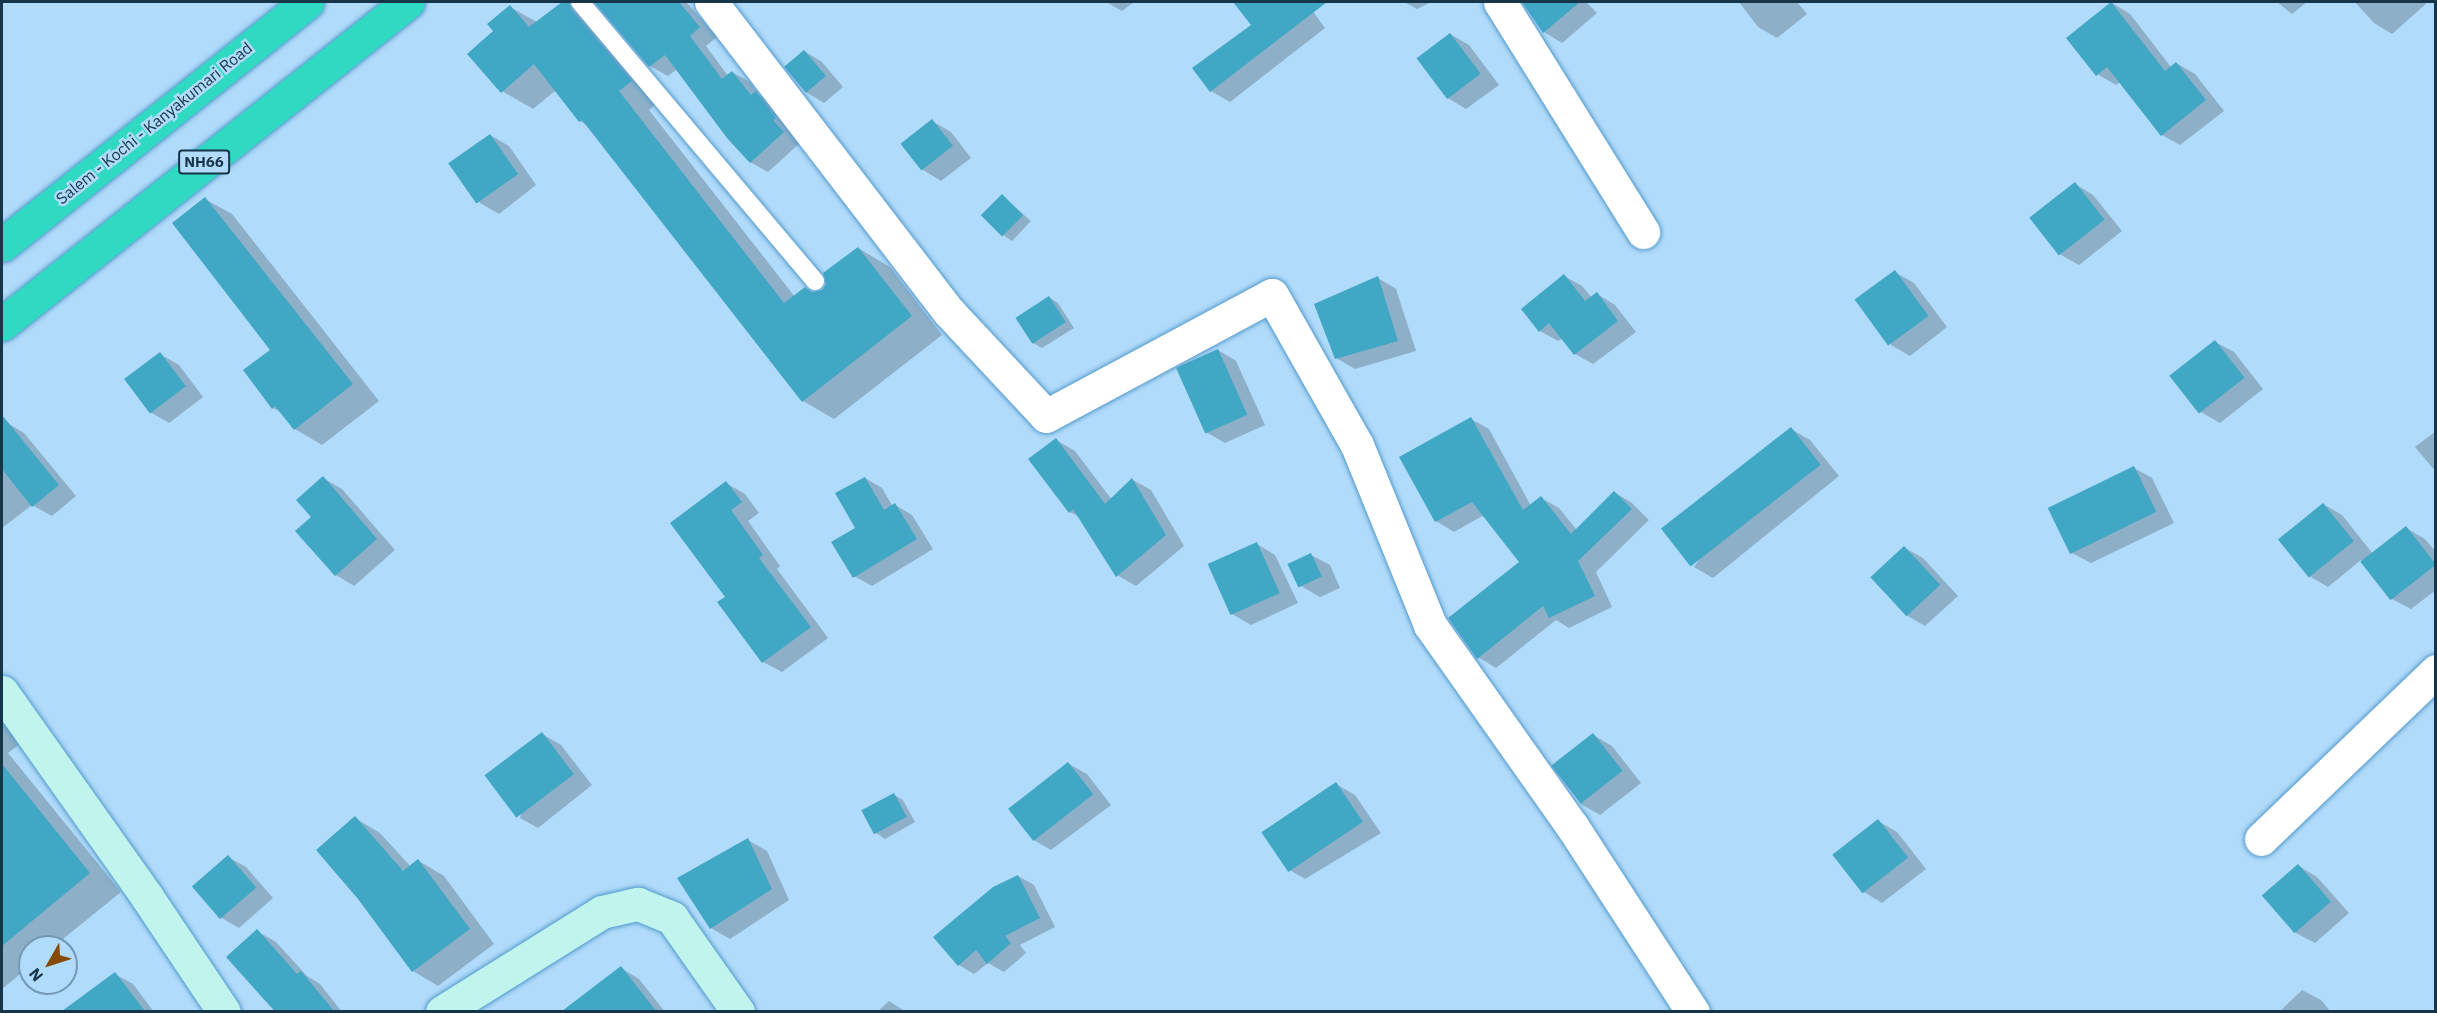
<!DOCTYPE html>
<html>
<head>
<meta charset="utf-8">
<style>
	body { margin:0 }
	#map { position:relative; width:2437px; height:1013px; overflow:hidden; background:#b1dbfa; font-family:"IBM Plex Sans",sans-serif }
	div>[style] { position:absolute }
	.shadow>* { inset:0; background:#0003 }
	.building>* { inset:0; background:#40a7c5; transform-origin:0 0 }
	.roads { filter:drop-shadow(0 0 2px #539acc) drop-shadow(0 0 2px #539acc) }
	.lane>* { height:18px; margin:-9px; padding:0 9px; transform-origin:9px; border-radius:9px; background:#fff }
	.street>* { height:33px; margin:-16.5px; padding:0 16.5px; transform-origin:16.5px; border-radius:16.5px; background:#fff }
	.secondary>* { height:33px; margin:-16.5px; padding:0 16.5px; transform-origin:16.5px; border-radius:16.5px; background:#c1f4ed }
	.highway>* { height:33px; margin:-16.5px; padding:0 16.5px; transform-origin:16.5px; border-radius:16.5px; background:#30dac2 }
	span { translate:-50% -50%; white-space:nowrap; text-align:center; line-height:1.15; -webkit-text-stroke:5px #b1dbfa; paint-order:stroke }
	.shield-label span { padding:2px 4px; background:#b1dbfa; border:2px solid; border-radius:4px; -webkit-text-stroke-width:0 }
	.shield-label { font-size:15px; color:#173549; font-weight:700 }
	.street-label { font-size:16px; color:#173549 }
	.frame { position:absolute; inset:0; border:3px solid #173549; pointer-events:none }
	.north { position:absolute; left:18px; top:935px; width:60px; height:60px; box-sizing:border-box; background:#b1dbfa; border:2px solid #7399b3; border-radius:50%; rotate:231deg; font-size:16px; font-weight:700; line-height:24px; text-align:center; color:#173549 }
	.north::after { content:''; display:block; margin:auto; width:21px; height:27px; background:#854a03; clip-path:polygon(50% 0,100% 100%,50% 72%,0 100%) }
</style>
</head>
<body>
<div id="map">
	<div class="shadow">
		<i style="clip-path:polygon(564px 2px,572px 2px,662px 99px,649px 110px,795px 297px,823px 291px,858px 248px,890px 267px,942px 335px,834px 419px,803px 401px,588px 126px,580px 121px,556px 90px,533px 109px,502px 91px,495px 31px,510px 7px,537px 22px)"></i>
		<i style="clip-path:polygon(600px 2px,686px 2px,717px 37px,706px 46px,728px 76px,732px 72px,750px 82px,759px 95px,773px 103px,800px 143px,768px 172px,750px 162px,677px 69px,668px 76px,650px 66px,598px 4px)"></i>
		<i style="clip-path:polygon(1106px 2px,1134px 2px,1122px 11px)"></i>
		<i style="clip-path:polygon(1244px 2px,1306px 2px,1325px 28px,1230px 102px,1211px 91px,1253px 25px,1238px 6px)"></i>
		<i style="clip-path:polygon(1404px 2px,1431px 2px,1417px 9px)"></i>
		<i style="clip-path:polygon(1523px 2px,1586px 2px,1597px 13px,1562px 43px,1544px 32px)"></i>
		<i style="clip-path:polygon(1739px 2px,1797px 2px,1807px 14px,1777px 38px,1758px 27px)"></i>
		<i style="clip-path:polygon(2277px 2px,2307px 2px,2292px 14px)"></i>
		<i style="clip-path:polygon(2355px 2px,2428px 2px,2392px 34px,2374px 23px)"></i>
		<i style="clip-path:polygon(2112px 3px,2130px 14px,2171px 67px,2176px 63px,2195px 74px,2224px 111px,2180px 145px,2162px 135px,2120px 82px,2116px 85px,2097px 74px)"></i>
		<i style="clip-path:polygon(1450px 34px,1469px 45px,1499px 85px,1466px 109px,1448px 98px,1418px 58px)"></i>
		<i style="clip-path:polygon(804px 51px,822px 62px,843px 87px,824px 103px,806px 92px,786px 67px)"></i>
		<i style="clip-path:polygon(932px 121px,951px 132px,971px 158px,941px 181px,923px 170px)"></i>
		<i style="clip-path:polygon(490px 135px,509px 146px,536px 185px,499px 214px,480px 203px,451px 166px)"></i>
		<i style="clip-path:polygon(2075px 184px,2093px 195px,2122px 231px,2079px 265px,2061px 255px)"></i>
		<i style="clip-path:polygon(1002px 196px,1031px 221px,1012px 241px,1003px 235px)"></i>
		<i style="clip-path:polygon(205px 199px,232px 214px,379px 401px,322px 445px,295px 429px,282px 413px,273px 408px,245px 371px,272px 350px)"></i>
		<i style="clip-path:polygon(1895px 272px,1914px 283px,1947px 327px,1910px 356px,1891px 345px)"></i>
		<i style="clip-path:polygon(1564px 276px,1582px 286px,1592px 298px,1597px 294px,1615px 305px,1636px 332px,1593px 364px,1575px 354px,1563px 338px,1558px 341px,1540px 331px)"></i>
		<i style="clip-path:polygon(1378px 278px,1396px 289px,1416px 351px,1355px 369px,1336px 358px)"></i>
		<i style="clip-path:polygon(1050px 298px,1058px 303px,1074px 328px,1042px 348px,1033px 343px)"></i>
		<i style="clip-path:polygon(2215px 342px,2234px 352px,2263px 389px,2220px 423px,2201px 412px)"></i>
		<i style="clip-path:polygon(1218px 350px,1236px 361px,1265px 425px,1225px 443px,1206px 432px)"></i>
		<i style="clip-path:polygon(160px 354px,179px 365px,203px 397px,169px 423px,150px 412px,126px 380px)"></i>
		<i style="clip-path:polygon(1471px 419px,1489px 429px,1531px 506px,1541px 498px,1559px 508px,1577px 530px,1614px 492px,1632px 503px,1649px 520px,1596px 572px,1612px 607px,1569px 628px,1556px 620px,1496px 668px,1478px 657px,1521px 562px,1484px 515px,1454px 532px,1436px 521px)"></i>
		<i style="clip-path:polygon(6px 422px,24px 433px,76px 496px,52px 516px,32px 505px,2px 528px,2px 425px)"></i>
		<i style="clip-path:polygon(1791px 429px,1810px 440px,1839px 476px,1713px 578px,1694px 567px)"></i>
		<i style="clip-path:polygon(2436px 431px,2436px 472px,2415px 447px)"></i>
		<i style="clip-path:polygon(1056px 440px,1075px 451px,1112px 500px,1133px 480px,1151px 490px,1184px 546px,1136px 586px,1117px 575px,1081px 518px,1070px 512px)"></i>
		<i style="clip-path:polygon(2134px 468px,2152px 478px,2174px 523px,2091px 563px,2072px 553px)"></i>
		<i style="clip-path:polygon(323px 478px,342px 489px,395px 550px,354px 586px,336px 575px)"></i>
		<i style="clip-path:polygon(865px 478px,882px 488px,893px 507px,895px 505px,912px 515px,933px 549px,872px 586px,854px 576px,857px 529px)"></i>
		<i style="clip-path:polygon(726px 483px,745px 494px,759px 513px,748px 521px,780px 566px,777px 569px,828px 638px,782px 672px,763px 662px,727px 597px)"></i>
		<i style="clip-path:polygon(2323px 504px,2342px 515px,2373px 554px,2406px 528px,2425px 539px,2436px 552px,2436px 590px,2411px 609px,2392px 599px,2361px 560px,2328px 587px,2309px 576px)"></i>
		<i style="clip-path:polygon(1257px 544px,1275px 555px,1298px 603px,1251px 625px,1232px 614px)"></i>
		<i style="clip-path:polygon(1905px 548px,1923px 558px,1958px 596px,1925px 626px,1906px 615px)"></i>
		<i style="clip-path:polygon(1311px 555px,1330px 565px,1340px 588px,1320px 597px,1301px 586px)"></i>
		<i style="clip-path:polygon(2px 711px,24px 741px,8px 753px,121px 892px,53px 947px,30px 947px,30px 966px,2px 989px)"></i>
		<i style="clip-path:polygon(542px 734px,561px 745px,592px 785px,538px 828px,520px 818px)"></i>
		<i style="clip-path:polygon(1593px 735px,1612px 746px,1641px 783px,1600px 815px,1581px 804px,1554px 766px)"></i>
		<i style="clip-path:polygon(1069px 764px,1087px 774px,1111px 805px,1051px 850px,1032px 839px)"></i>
		<i style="clip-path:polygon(1336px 784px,1355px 795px,1381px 833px,1305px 879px,1286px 868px)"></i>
		<i style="clip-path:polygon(894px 795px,903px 800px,915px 822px,885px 839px,876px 833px)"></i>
		<i style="clip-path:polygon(355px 818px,380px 833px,411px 867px,419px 861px,444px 876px,494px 944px,438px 986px,413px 971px)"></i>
		<i style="clip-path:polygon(1878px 821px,1897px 832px,1926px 869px,1882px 903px,1864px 892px)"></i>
		<i style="clip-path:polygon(748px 840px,767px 851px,789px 900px,730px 939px,711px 928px,680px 878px)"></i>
		<i style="clip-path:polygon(228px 857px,246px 867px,273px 898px,239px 928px,220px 917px,194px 886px)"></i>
		<i style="clip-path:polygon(2299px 866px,2317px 877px,2349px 913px,2315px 943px,2296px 933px)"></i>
		<i style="clip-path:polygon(1018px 876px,1034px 885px,1055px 927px,1020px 945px,1026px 953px,1004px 972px,988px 963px,974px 974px,959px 965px)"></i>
		<i style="clip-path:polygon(257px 931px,276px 942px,307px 976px,320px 984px,342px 1012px,275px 1012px,228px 957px)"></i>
		<i style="clip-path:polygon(621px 968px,639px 979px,665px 1012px,578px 1012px,573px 1005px)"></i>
		<i style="clip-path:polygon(115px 974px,133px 984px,154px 1012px,65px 1012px)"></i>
		<i style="clip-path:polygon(2302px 990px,2321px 1000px,2331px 1012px,2279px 1012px)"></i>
		<i style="clip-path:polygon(889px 1001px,906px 1012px,877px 1012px)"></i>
	</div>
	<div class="building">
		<i style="clip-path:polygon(562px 2px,569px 2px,571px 9px,632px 81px,619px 91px,784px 303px,805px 287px,812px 292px,822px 290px,826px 284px,823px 273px,858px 247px,912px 316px,802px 402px,582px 120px,579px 122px,534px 64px,501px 93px,467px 54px,493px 31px,487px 24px,510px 5px,529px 27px)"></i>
		<i style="clip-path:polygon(594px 2px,679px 2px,700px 27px,690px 36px,722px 79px,732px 71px,751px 95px,756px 91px,776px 118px,773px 120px,784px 132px,750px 163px,727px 138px,665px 55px,649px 67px)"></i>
		<i style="clip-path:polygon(1233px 2px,1327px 2px,1210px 92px,1192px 68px,1251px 25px)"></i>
		<i style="clip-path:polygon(1522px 2px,1580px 2px,1543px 33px)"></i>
		<i style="clip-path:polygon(2111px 2px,2165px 71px,2176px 62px,2206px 100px,2161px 136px,2107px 67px,2096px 76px,2066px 38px)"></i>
		<i style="left:1450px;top:33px;width:51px;height:42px;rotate:53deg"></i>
		<i style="left:804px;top:50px;width:34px;height:26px;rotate:50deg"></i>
		<i style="left:932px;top:119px;width:34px;height:40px;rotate:52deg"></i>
		<i style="left:490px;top:134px;width:49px;height:51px;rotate:55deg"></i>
		<i style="left:2075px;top:182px;width:48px;height:58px;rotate:52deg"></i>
		<i style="left:1002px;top:194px;width:30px;height:30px;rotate:45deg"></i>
		<i style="clip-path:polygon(205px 197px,353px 384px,294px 430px,275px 406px,272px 409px,243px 370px,270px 350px,172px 223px)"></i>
		<i style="left:1895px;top:270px;width:57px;height:50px;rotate:54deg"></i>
		<i style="clip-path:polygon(1564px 274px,1585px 301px,1597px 292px,1618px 321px,1574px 355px,1549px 323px,1539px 332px,1521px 309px)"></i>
		<i style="clip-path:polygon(1378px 276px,1398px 341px,1335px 359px,1314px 304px)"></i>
		<i style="left:1049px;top:296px;width:31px;height:40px;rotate:57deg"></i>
		<i style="left:2215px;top:340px;width:48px;height:58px;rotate:52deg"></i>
		<i style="left:1218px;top:349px;width:72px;height:46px;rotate:66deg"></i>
		<i style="left:160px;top:352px;width:43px;height:45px;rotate:53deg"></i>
		<i style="clip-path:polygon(2px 415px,59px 485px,32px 507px,2px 469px)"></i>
		<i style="clip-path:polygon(1471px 417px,1523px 510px,1541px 496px,1571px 534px,1614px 491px,1632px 509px,1578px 561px,1595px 596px,1549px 618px,1543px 606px,1477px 659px,1448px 618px,1519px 562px,1472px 502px,1435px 522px,1399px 457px)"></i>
		<i style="left:1791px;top:427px;width:48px;height:165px;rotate:52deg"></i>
		<i style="clip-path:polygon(1056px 438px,1105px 504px,1132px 478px,1166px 535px,1116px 577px,1073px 509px,1069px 513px,1028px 459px)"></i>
		<i style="left:2134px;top:466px;width:51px;height:96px;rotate:64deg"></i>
		<i style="clip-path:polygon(323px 476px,377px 539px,335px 576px,295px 531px,311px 517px,296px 500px)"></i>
		<i style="clip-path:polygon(865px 477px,884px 510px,895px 503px,917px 539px,853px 578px,831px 542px,855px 528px,835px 493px)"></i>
		<i style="clip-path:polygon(726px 481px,742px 502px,731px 510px,763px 555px,759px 558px,811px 627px,762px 663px,717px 602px,725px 597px,670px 523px)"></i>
		<i style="left:2323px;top:503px;width:49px;height:58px;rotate:51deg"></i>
		<i style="left:2406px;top:526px;width:49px;height:58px;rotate:52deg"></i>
		<i style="left:1257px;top:542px;width:56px;height:54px;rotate:66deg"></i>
		<i style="left:1904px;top:546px;width:53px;height:46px;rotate:47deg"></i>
		<i style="left:1311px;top:553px;width:26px;height:26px;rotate:65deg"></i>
		<i style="left:542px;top:732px;width:53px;height:72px;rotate:53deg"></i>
		<i style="left:1593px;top:733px;width:48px;height:53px;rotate:52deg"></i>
		<i style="left:1068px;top:762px;width:41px;height:76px;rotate:52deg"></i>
		<i style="clip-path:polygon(2px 764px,90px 873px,2px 946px)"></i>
		<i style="left:1336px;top:782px;width:48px;height:90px;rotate:56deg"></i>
		<i style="left:894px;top:793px;width:27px;height:37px;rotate:62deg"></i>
		<i style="clip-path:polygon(355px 816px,403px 871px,418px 859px,470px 929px,412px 972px,358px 899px,316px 850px)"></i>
		<i style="left:1878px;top:819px;width:49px;height:58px;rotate:52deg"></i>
		<i style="clip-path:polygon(748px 838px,772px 889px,710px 929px,677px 878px)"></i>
		<i style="left:228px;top:855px;width:43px;height:48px;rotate:49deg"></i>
		<i style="left:2298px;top:864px;width:50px;height:48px;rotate:49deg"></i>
		<i style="clip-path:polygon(1018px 875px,1040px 918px,1005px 936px,1011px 943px,987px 964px,976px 950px,958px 966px,933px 937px,993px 887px)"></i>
		<i style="clip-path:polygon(257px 929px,297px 974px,301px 971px,334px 1011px,275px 1011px,260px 995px,226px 957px)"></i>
		<i style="clip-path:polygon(621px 966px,656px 1011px,562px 1011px)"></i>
		<i style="clip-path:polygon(115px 972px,145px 1011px,62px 1011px)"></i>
	</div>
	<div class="roads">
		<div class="lane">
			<i style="left:580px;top:2px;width:365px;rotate:49.9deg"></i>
		</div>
		<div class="street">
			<i style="left:711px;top:2px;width:391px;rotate:52.5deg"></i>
			<i style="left:949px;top:312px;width:142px;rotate:47deg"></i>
			<i style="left:1046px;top:416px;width:256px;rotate:-28.2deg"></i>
			<i style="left:1272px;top:295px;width:172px;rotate:60.5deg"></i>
			<i style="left:1357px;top:445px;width:194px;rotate:67.9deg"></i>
			<i style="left:1430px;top:625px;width:246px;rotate:54.8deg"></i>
			<i style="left:1572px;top:826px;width:222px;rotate:57deg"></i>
			<i style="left:1500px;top:2px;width:271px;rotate:58.1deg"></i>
			<i style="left:2261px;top:839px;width:243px;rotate:-43.8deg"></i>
		</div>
		<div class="secondary">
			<i style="left:2px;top:692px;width:251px;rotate:54.7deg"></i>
			<i style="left:147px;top:897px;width:138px;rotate:56.2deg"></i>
			<i style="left:442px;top:1012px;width:189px;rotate:-32deg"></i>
			<i style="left:602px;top:912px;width:37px;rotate:-13deg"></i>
			<i style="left:638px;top:904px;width:37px;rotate:22deg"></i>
			<i style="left:672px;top:918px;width:115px;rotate:54.9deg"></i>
		</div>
		<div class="highway">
			<i style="left:2px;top:245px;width:390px;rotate:-38.5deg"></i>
			<i style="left:2px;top:324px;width:518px;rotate:-38.42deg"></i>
		</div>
	</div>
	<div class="shield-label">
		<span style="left:204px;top:162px">NH66</span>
	</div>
	<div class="street-label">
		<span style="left:154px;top:123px;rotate:-39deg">Salem - Kochi - Kanyakumari Road</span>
	</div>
	<div class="frame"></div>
	<div class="north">N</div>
</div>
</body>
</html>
